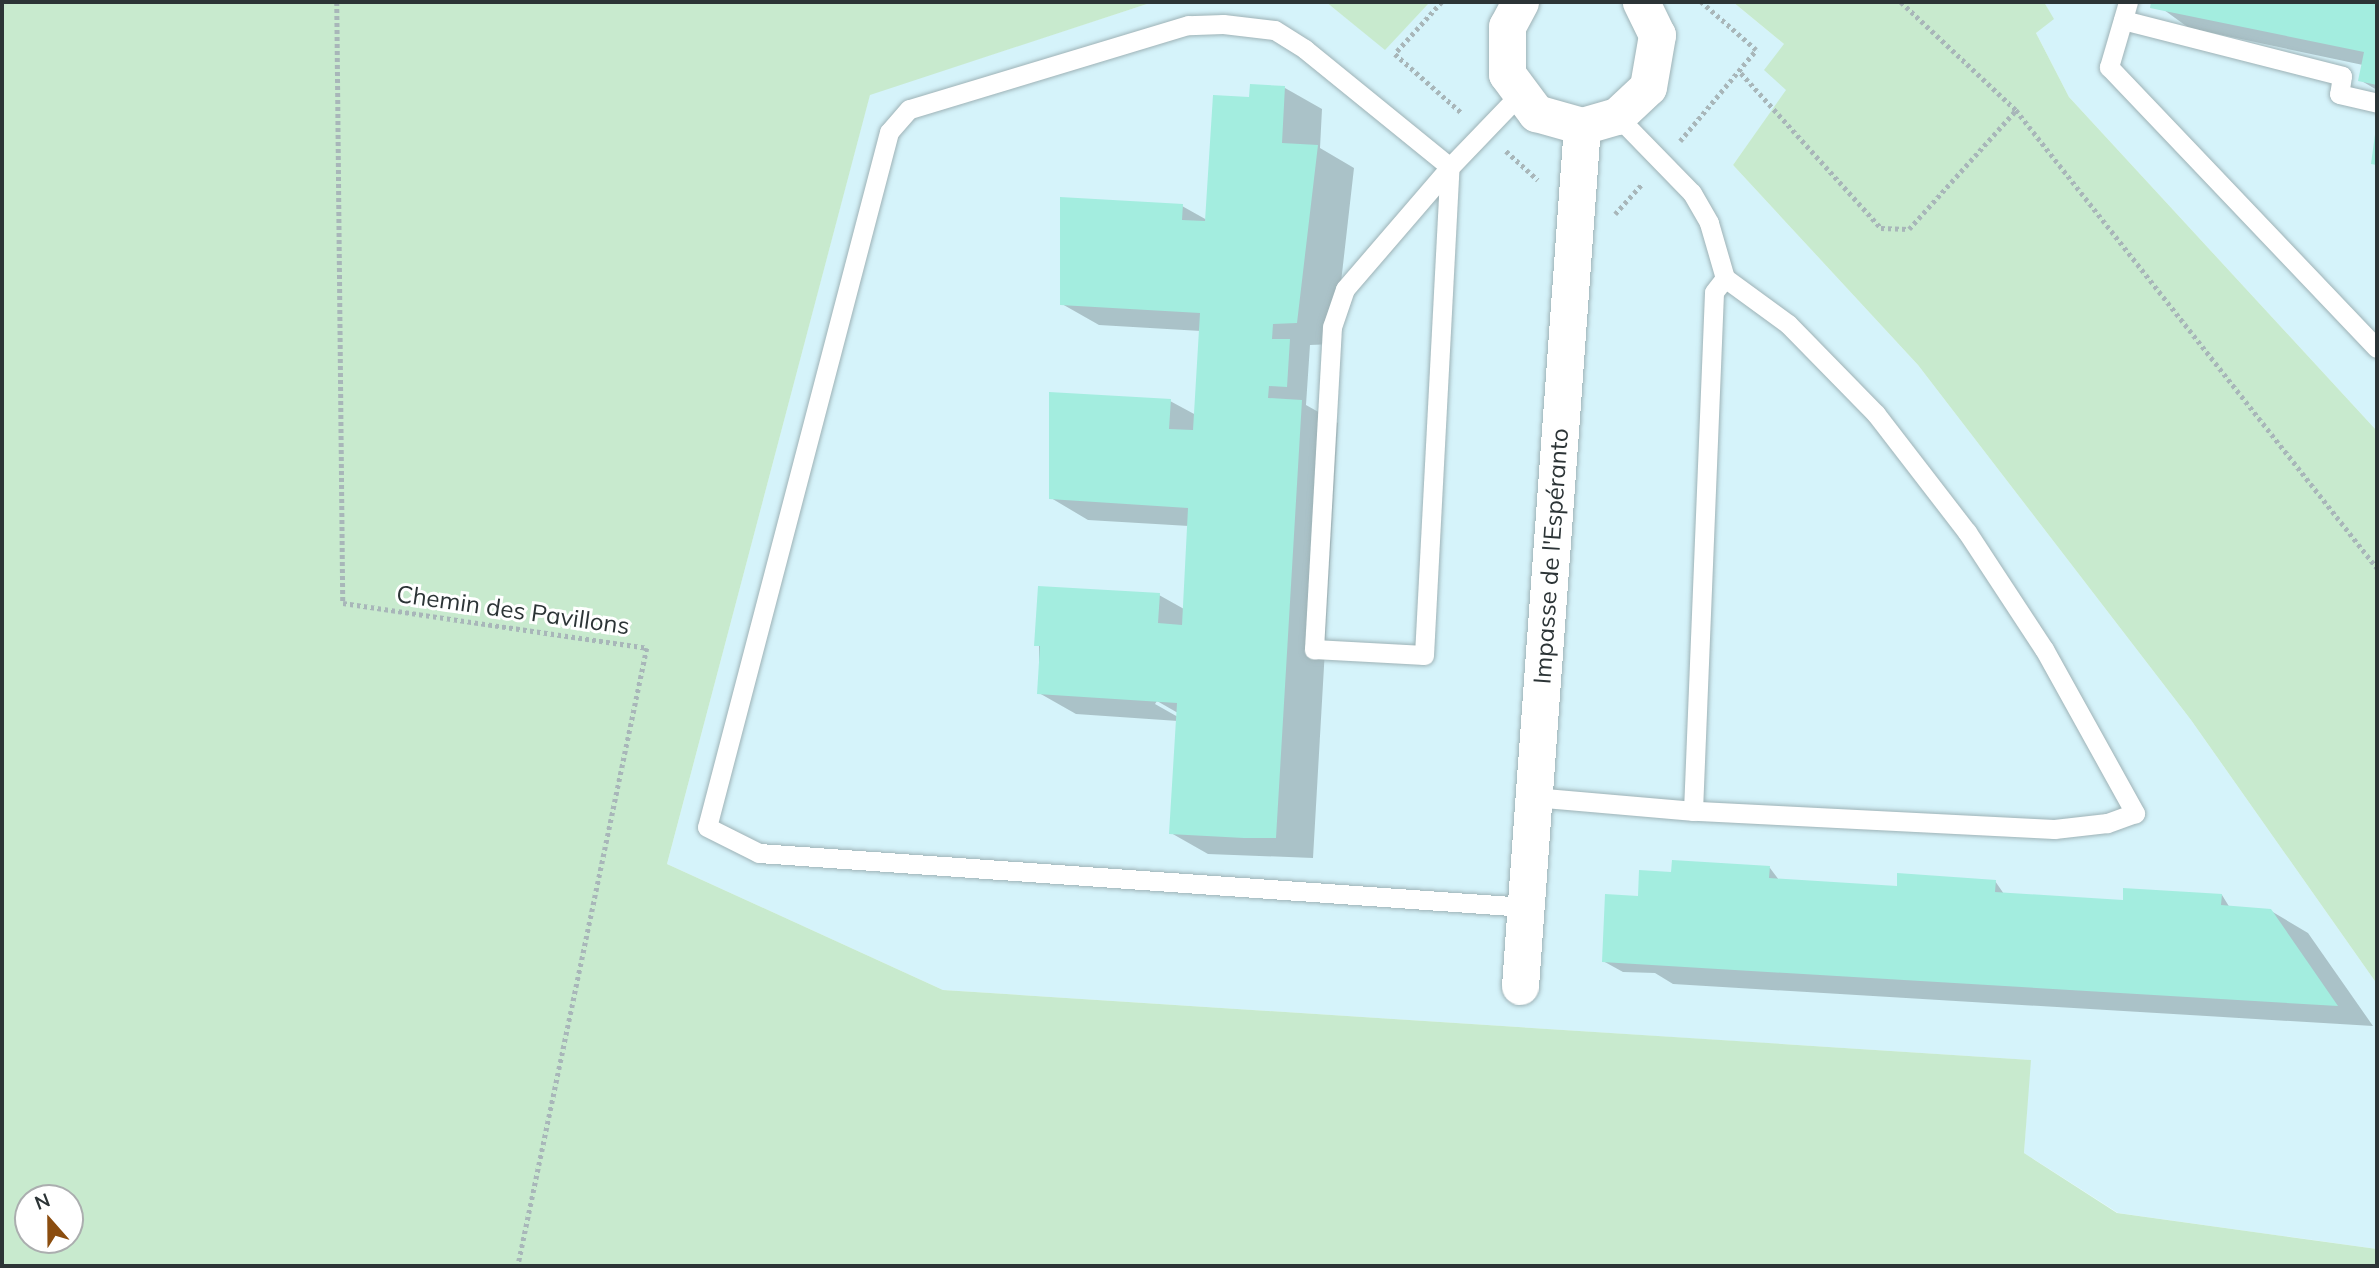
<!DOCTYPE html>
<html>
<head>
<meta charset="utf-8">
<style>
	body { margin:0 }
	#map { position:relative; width:2379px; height:1268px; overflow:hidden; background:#eafbfe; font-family:Mulish,sans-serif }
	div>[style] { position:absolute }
	.built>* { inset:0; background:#d5f3fa }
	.green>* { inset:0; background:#c8eace }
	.shadow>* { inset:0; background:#0003 }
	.building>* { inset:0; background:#a3eddf }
	.path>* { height:4.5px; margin-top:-2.25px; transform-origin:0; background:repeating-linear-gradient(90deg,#a8b6b9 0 3.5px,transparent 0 7px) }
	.roads { filter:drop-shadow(0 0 2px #9eb2b6) drop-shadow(0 0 2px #9eb2b6) }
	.service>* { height:19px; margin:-9.5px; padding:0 9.5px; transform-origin:9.5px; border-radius:9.5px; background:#fff }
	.minor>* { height:37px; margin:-18.5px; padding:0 18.5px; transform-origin:18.5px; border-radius:18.5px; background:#fff }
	span { translate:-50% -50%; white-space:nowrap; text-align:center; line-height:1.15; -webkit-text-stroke:6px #fff; paint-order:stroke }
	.street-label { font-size:24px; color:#2c3436 }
	.frame { position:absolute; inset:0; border:4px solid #2c3436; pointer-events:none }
	.north { position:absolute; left:14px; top:1184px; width:70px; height:70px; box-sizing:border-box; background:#fff; border:2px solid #abaeaf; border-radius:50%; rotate:339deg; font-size:19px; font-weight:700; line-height:28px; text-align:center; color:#2c3436 }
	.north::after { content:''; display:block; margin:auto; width:24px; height:32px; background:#8b4d0f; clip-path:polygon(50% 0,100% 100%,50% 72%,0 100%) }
</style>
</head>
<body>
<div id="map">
	<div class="built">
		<i style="clip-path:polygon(1153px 2px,1326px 2px,1385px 49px,1430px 2px,1733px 2px,1784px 44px,1787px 90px,1733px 165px,1918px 365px,2191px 720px,2377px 984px,2377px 1249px,2118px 1213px,2024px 1153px,2030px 1060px,943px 990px,667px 864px,870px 94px)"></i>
		<i style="clip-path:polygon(2044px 2px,2377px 2px,2377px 431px,2069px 97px,2036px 33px,2053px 19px)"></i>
	</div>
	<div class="green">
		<i style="clip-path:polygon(evenodd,2px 2px,1153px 2px,870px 95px,667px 864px,943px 990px,2031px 1060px,2024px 1153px,2117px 1213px,2377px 1249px,2377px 1266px,2px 1266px,2px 2px,28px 1198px,70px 1198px,70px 1240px,28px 1240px,28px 1198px)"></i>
		<i style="clip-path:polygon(1326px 2px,1430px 2px,1385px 50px)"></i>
		<i style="clip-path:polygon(1733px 2px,2044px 2px,2054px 19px,2036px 33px,2069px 97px,2377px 431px,2377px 984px,2191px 720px,1918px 365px,1733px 165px,1786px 90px,1764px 70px,1784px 44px)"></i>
	</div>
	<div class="shadow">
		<i style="clip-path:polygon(2153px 2px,2377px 2px,2377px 90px,2360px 80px,2363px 65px,2189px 28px)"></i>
		<i style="clip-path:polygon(evenodd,1285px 88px,1322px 109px,1320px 148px,1354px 168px,1334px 344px,1310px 345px,1306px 405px,1338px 423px,1313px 858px,1208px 854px,1171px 833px,1178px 721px,1076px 714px,1039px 693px,1039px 588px,1159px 595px,1184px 609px,1189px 526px,1088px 520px,1051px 498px,1170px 401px,1196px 415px,1201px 331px,1099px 325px,1062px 304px,1182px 206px,1207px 220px,1250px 99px,1285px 88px,1157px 701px,1178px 713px,1178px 717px,1155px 704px,1157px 701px)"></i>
		<i style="clip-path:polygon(1673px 862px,1770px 868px,1779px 880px,1905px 888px,1995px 881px,2004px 894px,2129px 902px,2222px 895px,2230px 908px,2271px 911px,2308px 933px,2373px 1026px,1673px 984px,1655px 973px,1623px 972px,1603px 961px,1639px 898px,1673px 874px)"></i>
	</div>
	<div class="building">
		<i style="clip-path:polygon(2151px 2px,2377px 2px,2377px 85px,2358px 81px,2364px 52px,2150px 8px)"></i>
		<i style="clip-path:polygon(1250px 84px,1285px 86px,1282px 143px,1318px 145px,1297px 323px,1273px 324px,1272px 339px,1290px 339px,1287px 387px,1269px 386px,1268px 398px,1302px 400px,1276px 838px,1244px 838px,1169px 834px,1177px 703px,1037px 694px,1040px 646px,1034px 646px,1038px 586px,1160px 593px,1158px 623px,1182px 625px,1188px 508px,1049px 499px,1049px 392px,1171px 399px,1169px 429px,1193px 430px,1200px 313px,1060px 305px,1060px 197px,1183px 204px,1182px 220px,1205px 221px,1213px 95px,1249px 97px)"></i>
		<i style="clip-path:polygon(2376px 127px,2377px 127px,2377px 165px,2371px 164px)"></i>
		<i style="clip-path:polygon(1672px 860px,1770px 866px,1769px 878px,1897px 886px,1897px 873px,1996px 880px,1995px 892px,2123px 900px,2123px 888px,2222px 894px,2221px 905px,2271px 909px,2338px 1006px,1602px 962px,1605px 894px,1638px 896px,1639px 870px,1671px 872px)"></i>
	</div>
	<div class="path">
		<i style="left:337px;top:2px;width:601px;rotate:89.43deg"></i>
		<i style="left:343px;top:603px;width:307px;rotate:8.4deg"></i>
		<i style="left:647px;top:648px;width:631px;rotate:101.79deg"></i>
		<i style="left:1442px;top:2px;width:70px;rotate:132.1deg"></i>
		<i style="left:1395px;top:54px;width:89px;rotate:41.4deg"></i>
		<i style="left:1901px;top:2px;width:158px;rotate:43.2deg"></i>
		<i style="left:2016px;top:110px;width:583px;rotate:51.75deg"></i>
		<i style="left:1741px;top:73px;width:209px;rotate:47.9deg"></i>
		<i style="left:1881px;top:228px;width:28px;rotate:2deg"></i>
		<i style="left:1909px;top:229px;width:160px;rotate:-48deg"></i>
		<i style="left:1680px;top:141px;width:119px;rotate:-50.1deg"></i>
		<i style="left:1756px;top:50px;width:73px;rotate:-138.9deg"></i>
		<i style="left:1506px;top:151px;width:43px;rotate:42.2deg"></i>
		<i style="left:1615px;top:214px;width:40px;rotate:-48deg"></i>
	</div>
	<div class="roads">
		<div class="service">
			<i style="left:2128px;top:2px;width:68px;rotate:106.3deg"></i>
			<i style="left:2109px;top:67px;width:388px;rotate:46.4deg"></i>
			<i style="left:2123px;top:20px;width:226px;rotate:14.3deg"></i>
			<i style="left:2342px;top:76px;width:18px;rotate:99deg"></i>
			<i style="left:2339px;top:94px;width:39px;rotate:13deg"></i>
			<i style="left:1519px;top:95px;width:100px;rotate:133.8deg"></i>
			<i style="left:1450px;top:167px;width:161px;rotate:130.7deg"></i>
			<i style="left:1345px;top:289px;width:40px;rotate:108.9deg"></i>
			<i style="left:1332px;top:327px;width:323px;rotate:93.2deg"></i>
			<i style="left:1314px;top:649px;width:110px;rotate:3.1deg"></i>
			<i style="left:1424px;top:655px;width:489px;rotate:-87deg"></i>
			<i style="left:1450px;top:167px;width:187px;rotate:-140.9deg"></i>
			<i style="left:1305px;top:49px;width:36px;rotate:-148deg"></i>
			<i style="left:1274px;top:30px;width:51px;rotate:-173.3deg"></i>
			<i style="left:1223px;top:24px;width:35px;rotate:178deg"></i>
			<i style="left:1188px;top:25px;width:291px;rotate:163.2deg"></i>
			<i style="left:909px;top:109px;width:30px;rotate:131deg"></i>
			<i style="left:889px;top:132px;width:718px;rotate:104.67deg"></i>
			<i style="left:707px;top:827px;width:58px;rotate:26.6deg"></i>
			<i style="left:759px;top:853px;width:769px;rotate:4.03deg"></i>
			<i style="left:1617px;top:116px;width:107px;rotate:45.8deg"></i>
			<i style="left:1692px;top:193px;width:34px;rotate:60deg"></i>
			<i style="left:1709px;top:223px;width:57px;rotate:73.8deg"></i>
			<i style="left:1725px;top:278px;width:78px;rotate:36.1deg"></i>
			<i style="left:1788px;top:324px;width:126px;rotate:45.6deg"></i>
			<i style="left:1876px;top:414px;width:149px;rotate:52.4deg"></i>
			<i style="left:1967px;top:532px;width:140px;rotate:56.7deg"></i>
			<i style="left:2044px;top:649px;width:188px;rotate:61deg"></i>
			<i style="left:2135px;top:813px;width:30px;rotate:160deg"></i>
			<i style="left:2107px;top:823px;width:53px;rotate:173.5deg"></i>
			<i style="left:2054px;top:829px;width:361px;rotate:-177.1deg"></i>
			<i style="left:1693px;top:811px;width:519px;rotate:-87.68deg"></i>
			<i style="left:1714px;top:292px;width:18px;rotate:-52deg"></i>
			<i style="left:1534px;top:797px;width:160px;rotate:5deg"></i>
		</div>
		<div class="minor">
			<i style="left:1520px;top:2px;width:27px;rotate:118deg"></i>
			<i style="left:1507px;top:26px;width:48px;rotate:90deg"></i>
			<i style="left:1507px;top:74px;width:49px;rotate:53.4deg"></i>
			<i style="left:1536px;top:113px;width:48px;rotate:15.8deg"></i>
			<i style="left:1582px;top:126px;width:36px;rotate:-16deg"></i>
			<i style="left:1617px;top:116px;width:42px;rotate:-43.1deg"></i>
			<i style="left:1648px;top:87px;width:53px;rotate:-80.2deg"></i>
			<i style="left:1657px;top:35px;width:37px;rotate:-116deg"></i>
			<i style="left:1520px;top:986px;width:862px;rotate:-85.88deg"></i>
		</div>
	</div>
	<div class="street-label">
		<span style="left:1551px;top:556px;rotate:-86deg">Impasse de l'Espéranto</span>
		<span style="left:513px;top:610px;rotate:8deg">Chemin des Pavillons</span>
	</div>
	<div class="frame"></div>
	<div class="north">N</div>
</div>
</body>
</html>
